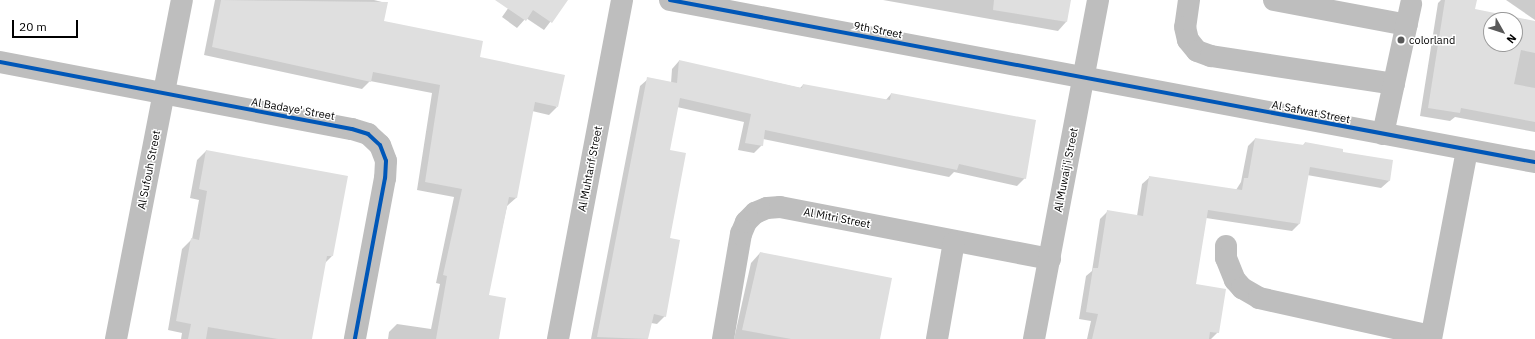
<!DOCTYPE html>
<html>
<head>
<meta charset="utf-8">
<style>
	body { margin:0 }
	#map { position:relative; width:1535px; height:339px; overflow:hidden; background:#fff; font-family:"IBM Plex Sans",sans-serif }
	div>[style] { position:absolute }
	.shadow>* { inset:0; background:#0003 }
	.building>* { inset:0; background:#dfdfdf }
	.minor>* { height:22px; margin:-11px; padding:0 11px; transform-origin:11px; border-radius:11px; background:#bebebe }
	.cycleway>* { height:4px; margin:-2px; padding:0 2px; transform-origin:2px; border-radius:2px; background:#0057b8 }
	.dots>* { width:11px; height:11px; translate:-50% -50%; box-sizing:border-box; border:2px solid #fff; border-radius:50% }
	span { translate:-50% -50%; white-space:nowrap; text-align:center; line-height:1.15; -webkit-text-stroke:3px #fff; paint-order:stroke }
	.street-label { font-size:11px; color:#000 }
	.poi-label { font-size:11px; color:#000 }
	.left { translate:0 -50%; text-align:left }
	.north { position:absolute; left:1483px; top:12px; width:40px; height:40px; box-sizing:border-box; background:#fff; border:1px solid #999; border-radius:50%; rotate:129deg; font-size:11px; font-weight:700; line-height:16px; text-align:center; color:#000 }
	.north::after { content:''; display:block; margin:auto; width:14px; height:18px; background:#595959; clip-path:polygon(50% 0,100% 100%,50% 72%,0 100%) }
	.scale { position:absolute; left:12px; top:20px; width:66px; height:18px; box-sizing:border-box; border:2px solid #000; border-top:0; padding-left:5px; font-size:12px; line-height:14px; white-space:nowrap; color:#000; -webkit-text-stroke:3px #fff; paint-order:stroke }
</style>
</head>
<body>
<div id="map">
	<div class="shadow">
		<i style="clip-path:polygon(215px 0,374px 0,386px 3px,382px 22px,479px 58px,557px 107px,549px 115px,532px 111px,516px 198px,507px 206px,487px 295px,498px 339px,388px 339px,389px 332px,397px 324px,431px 329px,440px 284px,436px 283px,454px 197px,417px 190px,432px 93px,370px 81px,362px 89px,204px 55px)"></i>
		<i style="clip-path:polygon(503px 0,567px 0,544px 30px,526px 18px,517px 28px,502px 17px,509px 7px)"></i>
		<i style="clip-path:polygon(883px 0,1070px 0,1066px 22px,1058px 31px)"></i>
		<i style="clip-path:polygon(evenodd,1441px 0,1476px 0,1474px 10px,1535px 22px,1535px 132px,1455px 117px,1450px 121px,1420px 116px,1438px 3px,1441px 0,1491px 20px,1515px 20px,1515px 44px,1491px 44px,1491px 20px)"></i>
		<i style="clip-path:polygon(1506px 0,1535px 0,1535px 20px)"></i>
		<i style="clip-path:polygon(679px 61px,800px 88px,803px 85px,885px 101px,891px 94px,1025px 178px,1017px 186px,954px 172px,949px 177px,763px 139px,762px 145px,754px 153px,738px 150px,744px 122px,677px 107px,668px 151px,665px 316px,657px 324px,651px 323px,647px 339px,591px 339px,640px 86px,648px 79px,671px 83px,672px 69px)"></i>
		<i style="clip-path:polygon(1255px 139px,1302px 146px,1305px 143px,1342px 153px,1392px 161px,1389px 181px,1381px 188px,1307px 175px,1299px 224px,1292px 231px,1206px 218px,1195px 285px,1218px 332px,1211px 339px,1087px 339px,1091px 321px,1079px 319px,1086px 276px,1092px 271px,1100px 219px,1108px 211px,1137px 216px,1142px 184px,1150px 177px,1236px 190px,1241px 182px,1248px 146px)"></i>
		<i style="clip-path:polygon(206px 151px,332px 256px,325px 263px,311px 339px,181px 339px,182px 333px,168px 330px,182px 249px,192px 239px,199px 200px,190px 198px,197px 160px)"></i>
		<i style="clip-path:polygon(760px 253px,880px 339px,734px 339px,751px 263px)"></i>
	</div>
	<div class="building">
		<i style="clip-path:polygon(221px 0,388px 2px,384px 21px,483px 41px,480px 57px,565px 75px,558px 107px,535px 102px,517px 198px,509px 197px,489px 295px,506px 298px,499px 339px,436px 339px,447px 276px,443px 275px,462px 189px,425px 182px,440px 85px,373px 72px,371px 82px,212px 47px)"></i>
		<i style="clip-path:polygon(495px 0,568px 0,552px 23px,533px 10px,526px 21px)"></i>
		<i style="clip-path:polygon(994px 0,1071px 0,1067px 22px,993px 10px)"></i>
		<i style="clip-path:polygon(evenodd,1445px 0,1477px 0,1475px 9px,1535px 21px,1535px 53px,1521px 50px,1514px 84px,1535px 88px,1535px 122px,1461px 108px,1460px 113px,1428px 108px,1445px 0,1491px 20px,1515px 20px,1515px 44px,1491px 44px,1491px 20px)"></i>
		<i style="clip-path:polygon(679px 60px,802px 88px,803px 84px,890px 100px,891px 93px,1036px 120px,1026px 179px,959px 164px,957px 170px,765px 130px,763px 146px,745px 143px,751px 114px,680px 98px,670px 150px,686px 153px,670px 238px,680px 240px,666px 317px,654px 314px,648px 339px,597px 337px,647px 77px,677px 83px)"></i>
		<i style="clip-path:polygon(1255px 138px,1304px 145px,1305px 142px,1343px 149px,1343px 152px,1393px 160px,1390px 181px,1310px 167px,1300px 224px,1208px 210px,1196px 284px,1226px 289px,1219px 333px,1210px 332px,1209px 339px,1092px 339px,1098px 314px,1086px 312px,1093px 268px,1098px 268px,1107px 210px,1143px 216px,1149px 176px,1242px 190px,1244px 178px,1248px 178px)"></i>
		<i style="clip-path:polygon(206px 150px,348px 176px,333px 256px,327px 256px,312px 339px,278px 339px,208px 327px,206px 339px,188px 339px,191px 324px,176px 321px,191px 238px,199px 240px,207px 191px,199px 189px)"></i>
		<i style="clip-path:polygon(760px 252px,892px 278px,880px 339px,791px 339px,742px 330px)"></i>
	</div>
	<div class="minor">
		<i style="left:670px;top:0;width:880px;rotate:10.61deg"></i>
		<i style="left:1189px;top:0;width:27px;rotate:98deg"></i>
		<i style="left:1185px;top:27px;width:13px;rotate:77deg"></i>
		<i style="left:1188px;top:40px;width:14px;rotate:51deg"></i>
		<i style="left:1197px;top:51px;width:15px;rotate:20deg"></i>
		<i style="left:1211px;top:56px;width:185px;rotate:8.7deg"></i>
		<i style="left:1274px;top:0;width:135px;rotate:10.6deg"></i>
		<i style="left:0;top:62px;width:358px;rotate:10.8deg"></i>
		<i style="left:352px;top:129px;width:17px;rotate:17deg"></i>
		<i style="left:368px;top:134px;width:16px;rotate:43deg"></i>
		<i style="left:380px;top:145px;width:17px;rotate:69deg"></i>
		<i style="left:386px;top:161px;width:17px;rotate:93deg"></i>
		<i style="left:385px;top:178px;width:164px;rotate:100.6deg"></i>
		<i style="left:1383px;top:134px;width:133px;rotate:-77.8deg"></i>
		<i style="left:1226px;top:246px;width:12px;rotate:90deg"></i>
		<i style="left:1226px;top:258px;width:24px;rotate:68deg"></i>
		<i style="left:1235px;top:280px;width:11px;rotate:49deg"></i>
		<i style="left:1242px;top:288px;width:20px;rotate:30deg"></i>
		<i style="left:1259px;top:298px;width:176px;rotate:12.5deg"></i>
		<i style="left:116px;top:339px;width:345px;rotate:-79deg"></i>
		<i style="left:558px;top:339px;width:345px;rotate:-79.3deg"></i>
		<i style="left:723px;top:339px;width:107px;rotate:-80.3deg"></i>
		<i style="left:741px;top:234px;width:13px;rotate:-67deg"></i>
		<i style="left:746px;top:222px;width:13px;rotate:-45deg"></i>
		<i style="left:755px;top:213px;width:13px;rotate:-23deg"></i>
		<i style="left:767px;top:208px;width:13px;rotate:-4deg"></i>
		<i style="left:780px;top:207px;width:275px;rotate:10.9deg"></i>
		<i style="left:937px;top:339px;width:98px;rotate:-80.1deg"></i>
		<i style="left:1034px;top:339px;width:345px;rotate:-79.3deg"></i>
		<i style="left:1431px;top:339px;width:192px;rotate:-79.2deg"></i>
	</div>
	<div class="cycleway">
		<i style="left:670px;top:0;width:880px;rotate:10.61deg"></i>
		<i style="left:0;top:62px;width:358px;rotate:10.8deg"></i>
		<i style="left:352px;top:129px;width:17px;rotate:17deg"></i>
		<i style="left:368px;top:134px;width:16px;rotate:43deg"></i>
		<i style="left:380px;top:145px;width:17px;rotate:69deg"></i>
		<i style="left:386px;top:161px;width:17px;rotate:93deg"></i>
		<i style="left:385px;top:178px;width:164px;rotate:100.6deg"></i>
	</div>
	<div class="dots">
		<i style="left:1401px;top:40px;background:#595959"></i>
	</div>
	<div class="street-label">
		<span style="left:878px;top:30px;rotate:11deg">9th Street</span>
		<span style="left:293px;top:109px;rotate:10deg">Al Badaye' Street</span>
		<span style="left:1311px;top:112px;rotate:11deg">Al Safwat Street</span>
		<span style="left:590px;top:169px;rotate:-79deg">Al Muhtarif Street</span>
		<span style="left:149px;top:170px;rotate:-79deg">Al Sufouh Street</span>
		<span style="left:1066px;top:170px;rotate:-79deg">Al Muwaij'i Street</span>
		<span style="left:837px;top:218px;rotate:11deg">Al Mitri Street</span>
	</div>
	<div class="poi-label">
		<span class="left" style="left:1409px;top:40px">colorland</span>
	</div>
	<div class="north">N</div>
	<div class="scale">20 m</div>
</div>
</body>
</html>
